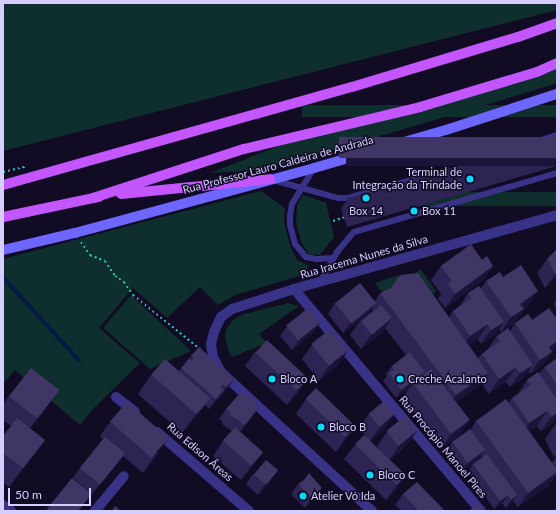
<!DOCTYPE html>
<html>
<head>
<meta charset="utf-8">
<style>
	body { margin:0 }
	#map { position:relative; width:560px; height:514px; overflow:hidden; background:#110c24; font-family:Lato,sans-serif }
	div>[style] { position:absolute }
	.green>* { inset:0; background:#0f2e2e; transform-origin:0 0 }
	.stream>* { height:3.5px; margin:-1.75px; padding:0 1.75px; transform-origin:1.75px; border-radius:1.75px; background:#061b43 }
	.path>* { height:2px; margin-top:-1px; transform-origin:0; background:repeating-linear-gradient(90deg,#25bdb7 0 2px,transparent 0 5px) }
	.service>* { height:6px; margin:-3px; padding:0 3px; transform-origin:3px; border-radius:3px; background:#383386 }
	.minor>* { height:10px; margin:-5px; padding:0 5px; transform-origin:5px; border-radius:5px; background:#383386 }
	.tertiary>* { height:10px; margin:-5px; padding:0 5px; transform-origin:5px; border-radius:5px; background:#383386 }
	.secondary>* { height:10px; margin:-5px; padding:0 5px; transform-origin:5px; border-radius:5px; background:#6d66ff }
	.primary>* { height:10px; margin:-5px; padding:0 5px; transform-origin:5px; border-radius:5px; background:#c356ff }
	.wall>* { inset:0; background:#2e2453 }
	.shaded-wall>* { inset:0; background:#1b1338; transform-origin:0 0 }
	.building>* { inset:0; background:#403665; transform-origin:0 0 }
	.dots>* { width:11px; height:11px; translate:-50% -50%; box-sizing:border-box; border:2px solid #110c24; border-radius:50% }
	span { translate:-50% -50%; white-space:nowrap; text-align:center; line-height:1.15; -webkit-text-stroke:3px #110c24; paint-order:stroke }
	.street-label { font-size:11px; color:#d5cfff }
	.poi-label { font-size:11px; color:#d5cfff }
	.right { translate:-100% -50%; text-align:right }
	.left { translate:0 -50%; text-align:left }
	.frame { position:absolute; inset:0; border:4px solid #d5cfff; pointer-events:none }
	.scale { position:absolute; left:8px; top:488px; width:83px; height:18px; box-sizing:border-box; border:2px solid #d5cfff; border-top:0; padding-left:5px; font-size:12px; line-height:14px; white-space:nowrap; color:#d5cfff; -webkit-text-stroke:3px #110c24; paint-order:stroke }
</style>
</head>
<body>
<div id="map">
	<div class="green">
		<i style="clip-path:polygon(3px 3px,557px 3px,557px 10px,3px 151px)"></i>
		<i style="clip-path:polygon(557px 68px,557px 83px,499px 101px,265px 170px,210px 173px,279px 146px,528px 79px)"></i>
		<i style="left:557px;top:105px;width:12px;height:255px;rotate:90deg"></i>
		<i style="clip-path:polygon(261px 191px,285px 208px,284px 220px,290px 246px,297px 260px,309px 266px,306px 274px,235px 295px,218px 305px,200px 287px,167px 318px,133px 288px,99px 328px,140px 363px,94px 408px,80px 425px,15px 370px,3px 384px,3px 259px)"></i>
		<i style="left:557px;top:192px;width:14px;height:187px;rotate:90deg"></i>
		<i style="clip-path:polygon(303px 195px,326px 203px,334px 237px,320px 255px,309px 254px,301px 242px,296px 222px,297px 205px)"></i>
		<i style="left:421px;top:269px;width:27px;height:17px;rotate:56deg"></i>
		<i style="clip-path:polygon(398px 275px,407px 287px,389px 289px,385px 293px,379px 289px,375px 283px)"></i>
		<i style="clip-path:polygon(131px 295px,191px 351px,150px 369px,103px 328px)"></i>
		<i style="clip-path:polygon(288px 303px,299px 306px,259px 334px,267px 343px,232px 357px,228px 349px,225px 335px,227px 328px,234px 319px,244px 314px)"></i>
	</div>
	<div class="stream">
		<i style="left:3px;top:277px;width:113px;rotate:47.5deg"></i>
	</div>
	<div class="path">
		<i style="left:3px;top:172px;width:23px;rotate:-13deg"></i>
		<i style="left:333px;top:221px;width:13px;rotate:-18deg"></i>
		<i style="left:81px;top:242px;width:16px;rotate:55deg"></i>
		<i style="left:90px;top:255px;width:16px;rotate:22deg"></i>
		<i style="left:105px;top:261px;width:18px;rotate:56deg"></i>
		<i style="left:115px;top:276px;width:11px;rotate:34deg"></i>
		<i style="left:124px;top:282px;width:16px;rotate:55deg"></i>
		<i style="left:133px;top:295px;width:86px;rotate:38.9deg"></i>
	</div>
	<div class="service">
		<i style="left:493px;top:156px;width:67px;rotate:-18.2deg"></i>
		<i style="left:314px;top:168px;width:42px;rotate:121.4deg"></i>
		<i style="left:292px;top:204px;width:11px;rotate:100deg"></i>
		<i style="left:290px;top:215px;width:10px;rotate:90deg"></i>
		<i style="left:290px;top:225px;width:20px;rotate:75deg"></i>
		<i style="left:295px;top:244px;width:17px;rotate:50deg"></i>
		<i style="left:306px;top:257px;width:10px;rotate:11deg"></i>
		<i style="left:316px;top:259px;width:17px;rotate:-3deg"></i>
		<i style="left:273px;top:180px;width:67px;rotate:15.5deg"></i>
		<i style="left:338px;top:198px;width:10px"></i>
		<i style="left:348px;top:198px;width:87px;rotate:-15.9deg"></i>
		<i style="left:320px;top:282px;width:34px;rotate:-60deg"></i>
		<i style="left:337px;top:252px;width:26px;rotate:-50deg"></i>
		<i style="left:354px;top:232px;width:211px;rotate:-16.2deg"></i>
	</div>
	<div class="minor">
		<i style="left:294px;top:289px;width:290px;rotate:49.9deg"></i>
		<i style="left:116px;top:397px;width:24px;rotate:38deg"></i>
		<i style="left:157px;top:432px;width:121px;rotate:40.7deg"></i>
		<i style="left:3px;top:505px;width:10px;rotate:37deg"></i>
		<i style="left:95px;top:511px;width:45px;rotate:-50.4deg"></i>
	</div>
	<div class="tertiary">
		<i style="left:372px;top:511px;width:205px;rotate:-137.4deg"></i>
		<i style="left:221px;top:372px;width:17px;rotate:-118deg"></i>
		<i style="left:213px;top:357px;width:13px;rotate:-99deg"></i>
		<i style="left:211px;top:344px;width:12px;rotate:-76deg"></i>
		<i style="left:214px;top:332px;width:17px;rotate:-65deg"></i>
		<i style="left:221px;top:317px;width:14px;rotate:-36deg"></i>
		<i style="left:232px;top:309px;width:65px;rotate:-17.9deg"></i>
		<i style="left:294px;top:289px;width:273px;rotate:-15.7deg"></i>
	</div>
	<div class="secondary">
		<i style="left:3px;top:250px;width:74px;rotate:-13.3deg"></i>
		<i style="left:75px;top:233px;width:248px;rotate:-15.2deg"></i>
		<i style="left:314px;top:168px;width:137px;rotate:-16.1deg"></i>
		<i style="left:446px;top:130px;width:117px;rotate:-18deg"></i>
	</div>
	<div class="primary">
		<i style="left:3px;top:185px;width:362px;rotate:-15.7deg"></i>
		<i style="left:352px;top:87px;width:173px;rotate:-16.8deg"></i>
		<i style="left:518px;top:37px;width:41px;rotate:-19.7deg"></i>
		<i style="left:121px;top:194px;width:150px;rotate:-5.7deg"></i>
		<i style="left:93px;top:198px;width:159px;rotate:-18deg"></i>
		<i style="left:244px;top:149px;width:181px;rotate:-13.4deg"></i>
		<i style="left:420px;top:107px;width:122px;rotate:-16.7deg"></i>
		<i style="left:537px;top:72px;width:22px;rotate:-24deg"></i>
		<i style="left:3px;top:217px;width:98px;rotate:-11.8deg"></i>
	</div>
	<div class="wall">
		<i style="clip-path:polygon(557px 137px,557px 166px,347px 227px,341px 209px,348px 198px)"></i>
		<i style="clip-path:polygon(547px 259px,557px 276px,545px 288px,537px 273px)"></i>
		<i style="clip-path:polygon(482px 260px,493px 266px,483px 280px,445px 308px,438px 299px,441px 294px,431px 280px,441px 266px)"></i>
		<i style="clip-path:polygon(503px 277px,528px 306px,524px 309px,514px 323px,501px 332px,499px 328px,494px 336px,481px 344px,478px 339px,469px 345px,478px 358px,482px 354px,487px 350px,497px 336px,510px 331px,515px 323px,532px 320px,557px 319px,557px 348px,552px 352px,542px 366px,530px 374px,528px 371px,523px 379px,510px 387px,506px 382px,489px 394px,481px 383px,478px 387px,456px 402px,470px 420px,460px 434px,442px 448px,403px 397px,410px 387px,396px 398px,383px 381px,387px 376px,386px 374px,392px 366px,406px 355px,385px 328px,382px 333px,361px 349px,350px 335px,360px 321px,373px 311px,371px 309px,369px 313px,343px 333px,328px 314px,335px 303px,375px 301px,380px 293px,449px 317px,453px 311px,459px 307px,468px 293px,481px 288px,486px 281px)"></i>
		<i style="clip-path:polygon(557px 299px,557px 310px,554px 304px)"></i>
		<i style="clip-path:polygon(320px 323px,313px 333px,292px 350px,280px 336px,287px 326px)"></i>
		<i style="clip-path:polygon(312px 345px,338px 365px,319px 381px,302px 359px)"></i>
		<i style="clip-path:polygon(255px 352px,308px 378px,298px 393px,287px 405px,245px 366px)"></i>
		<i style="clip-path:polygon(191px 356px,234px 379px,227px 389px,209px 409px,205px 405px,196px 417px,182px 433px,138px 394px,151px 375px,179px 371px)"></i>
		<i style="clip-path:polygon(557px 358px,557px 417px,553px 423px,541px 431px,537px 426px,529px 431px,552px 463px,557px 456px,554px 457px,545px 439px,555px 425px,557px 424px,557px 477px,556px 475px,548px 486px,518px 507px,513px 501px,512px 503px,506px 508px,502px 503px,494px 509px,468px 472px,473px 464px,482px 458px,481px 456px,478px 460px,460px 473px,445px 453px,452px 442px,471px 429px,476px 421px,509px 402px,512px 398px,518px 394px,527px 380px,539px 374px,545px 367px)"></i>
		<i style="clip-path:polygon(9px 396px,46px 409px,30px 429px,45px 440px,31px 459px,9px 487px,3px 482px,3px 436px,11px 426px,3px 420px,3px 405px)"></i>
		<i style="clip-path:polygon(306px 399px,356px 426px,346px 440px,336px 452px,296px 414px)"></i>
		<i style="clip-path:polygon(255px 404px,259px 407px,252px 417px,240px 432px,253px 466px,241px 480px,213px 456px,223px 441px,232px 431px,222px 424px,223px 422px,219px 419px,226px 409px)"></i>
		<i style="clip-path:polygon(369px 414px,385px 429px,370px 441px,381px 451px,377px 446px,387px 432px,417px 431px,407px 445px,390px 460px,406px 475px,396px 490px,386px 500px,344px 459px,355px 445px,365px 435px,359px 428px)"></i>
		<i style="clip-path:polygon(110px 422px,159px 453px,143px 473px,123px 456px,117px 464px,92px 494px,73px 478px,80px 468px,103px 439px,100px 436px)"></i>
		<i style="clip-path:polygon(253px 474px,270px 481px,258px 495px,246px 484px)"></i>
		<i style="clip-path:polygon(298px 484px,314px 498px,305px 508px,291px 494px)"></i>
		<i style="clip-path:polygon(403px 494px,445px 511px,402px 511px,395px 505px)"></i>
	</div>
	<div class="shaded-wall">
		<i style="left:557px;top:158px;width:8px;height:211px;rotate:90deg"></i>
		<i style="clip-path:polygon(493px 266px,483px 280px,445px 308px,455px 294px)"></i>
		<i style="clip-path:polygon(557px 272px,557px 276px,545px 288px,555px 274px)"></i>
		<i style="clip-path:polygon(538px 291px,528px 306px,511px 317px,520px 304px)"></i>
		<i style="clip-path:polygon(376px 303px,369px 313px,343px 333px,350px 323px)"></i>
		<i style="clip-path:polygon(524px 309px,514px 323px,501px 332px,511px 317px)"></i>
		<i style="clip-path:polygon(392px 318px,382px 333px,361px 349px,371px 335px)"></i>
		<i style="clip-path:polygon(504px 322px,494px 336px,481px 344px,491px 330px)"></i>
		<i style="clip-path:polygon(320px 323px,313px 333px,292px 350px,299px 340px)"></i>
		<i style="clip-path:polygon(488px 324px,478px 339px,460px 351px,470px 336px)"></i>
		<i style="clip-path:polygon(557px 341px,557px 348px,540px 360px,549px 347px)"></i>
		<i style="clip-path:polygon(348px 351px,338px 365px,319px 381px,329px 366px)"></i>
		<i style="clip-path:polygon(552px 352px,542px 366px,530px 374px,540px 360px)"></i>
		<i style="clip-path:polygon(533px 365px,523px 379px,510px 387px,520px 373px)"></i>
		<i style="clip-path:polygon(516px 367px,506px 382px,489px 394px,499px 379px)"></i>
		<i style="clip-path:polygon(425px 372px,419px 380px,413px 383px,410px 387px,396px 398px,401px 390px)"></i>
		<i style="clip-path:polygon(488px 373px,478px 387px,446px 409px,456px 395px)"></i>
		<i style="clip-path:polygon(308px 378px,298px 393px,287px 405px,297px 391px)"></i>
		<i style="clip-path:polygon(234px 379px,227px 389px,219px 397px,226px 387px)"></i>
		<i style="clip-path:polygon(59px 390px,46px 409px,24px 437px,37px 418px)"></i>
		<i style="clip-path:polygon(224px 390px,217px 401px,209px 409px,216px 399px)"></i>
		<i style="clip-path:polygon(210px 398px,196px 417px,182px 433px,196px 414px)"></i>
		<i style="clip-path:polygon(259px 407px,252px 417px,237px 435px,245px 425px)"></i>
		<i style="clip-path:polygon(547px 411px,537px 426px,519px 438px,529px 423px)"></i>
		<i style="clip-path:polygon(557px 413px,557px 417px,553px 423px,541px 431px,551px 417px)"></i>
		<i style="clip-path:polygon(395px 414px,385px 429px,370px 441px,380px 427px)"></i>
		<i style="clip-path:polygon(470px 420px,460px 434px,442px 448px,452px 433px)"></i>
		<i style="clip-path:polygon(356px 426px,346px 440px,336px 452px,346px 437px)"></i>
		<i style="clip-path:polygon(417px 431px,407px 445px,389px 460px,399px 446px)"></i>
		<i style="clip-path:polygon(169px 438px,159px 453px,143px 473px,153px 458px)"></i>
		<i style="clip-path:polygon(45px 440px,31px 459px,9px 487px,23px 468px)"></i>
		<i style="clip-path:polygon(485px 450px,478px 460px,460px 473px,467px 463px)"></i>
		<i style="clip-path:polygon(263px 452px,253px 466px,241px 480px,251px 466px)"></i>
		<i style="clip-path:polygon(125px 453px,117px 464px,92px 494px,100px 484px)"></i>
		<i style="clip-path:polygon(278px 470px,270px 481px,258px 495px,265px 484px)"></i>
		<i style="clip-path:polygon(557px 472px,548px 486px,518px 507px,528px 493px)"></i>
		<i style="clip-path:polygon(406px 475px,396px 490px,386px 500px,396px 486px)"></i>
		<i style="clip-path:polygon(322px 488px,314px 498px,305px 508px,312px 498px)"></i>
		<i style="clip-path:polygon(92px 494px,79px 511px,78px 511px)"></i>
		<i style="clip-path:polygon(508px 495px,502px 503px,494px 509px,500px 501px)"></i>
		<i style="clip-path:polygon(517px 495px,512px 503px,506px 508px,511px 500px)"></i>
	</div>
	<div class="building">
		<i style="left:557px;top:137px;width:21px;height:218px;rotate:90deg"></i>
		<i style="clip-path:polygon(471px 244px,482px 260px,487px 256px,493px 266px,455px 294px,448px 284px,452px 281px,441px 266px)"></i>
		<i style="clip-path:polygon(557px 249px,557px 272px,555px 274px,547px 259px)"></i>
		<i style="clip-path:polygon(521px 265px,538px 291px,520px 304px,524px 309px,511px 317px,486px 281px,500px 272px,503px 277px)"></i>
		<i style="clip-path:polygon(418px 273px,488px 373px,456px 395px,380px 293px,391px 288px,400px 275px)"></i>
		<i style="left:360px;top:283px;width:26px;height:32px;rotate:51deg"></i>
		<i style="clip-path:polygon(479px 286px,504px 322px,491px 330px,488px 324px,470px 336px,453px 311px,471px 298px,468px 293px)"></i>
		<i style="left:381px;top:305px;width:17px;height:26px;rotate:50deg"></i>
		<i style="left:308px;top:308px;width:19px;height:28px;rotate:51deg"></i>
		<i style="clip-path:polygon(549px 308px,557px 319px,557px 341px,549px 347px,552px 352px,540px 360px,515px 323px,528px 314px,532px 320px)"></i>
		<i style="clip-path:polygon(508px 328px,533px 365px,520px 373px,516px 367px,499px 379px,482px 354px,500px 341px,497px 336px)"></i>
		<i style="left:330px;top:329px;width:28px;height:24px;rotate:51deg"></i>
		<i style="left:267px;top:340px;width:56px;height:17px;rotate:43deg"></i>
		<i style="clip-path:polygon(199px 347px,234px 379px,226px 387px,223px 384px,220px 387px,224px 390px,216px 399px,181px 368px,189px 359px,192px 361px,194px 358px,191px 356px)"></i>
		<i style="clip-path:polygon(410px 352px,425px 372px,401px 390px,389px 373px,394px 370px,392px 366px)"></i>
		<i style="clip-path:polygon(557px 358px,557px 385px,545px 367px)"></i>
		<i style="left:165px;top:359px;width:60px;height:21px;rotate:41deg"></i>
		<i style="left:31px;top:368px;width:36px;height:36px;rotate:38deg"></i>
		<i style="left:431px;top:369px;width:64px;height:23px;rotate:53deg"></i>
		<i style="clip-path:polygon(538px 372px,557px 400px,557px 413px,551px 417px,547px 411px,529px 423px,512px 398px,531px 385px,527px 380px)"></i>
		<i style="left:316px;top:388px;width:55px;height:15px;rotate:44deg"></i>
		<i style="clip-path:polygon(241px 392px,245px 395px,246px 394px,256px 402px,255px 404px,259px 407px,245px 425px,229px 414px,230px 412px,226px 409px)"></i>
		<i style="clip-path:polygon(506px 399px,557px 470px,557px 472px,528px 493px,476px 421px)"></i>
		<i style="left:384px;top:401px;width:17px;height:20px;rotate:50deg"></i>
		<i style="left:127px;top:402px;width:55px;height:26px;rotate:41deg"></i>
		<i style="left:405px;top:416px;width:19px;height:24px;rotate:51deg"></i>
		<i style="clip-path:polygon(17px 418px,45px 440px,23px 468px,3px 453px,3px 436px)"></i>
		<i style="clip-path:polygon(557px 424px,557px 429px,555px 425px)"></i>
		<i style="left:235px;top:427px;width:38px;height:18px;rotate:42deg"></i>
		<i style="left:470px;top:429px;width:26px;height:22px;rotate:54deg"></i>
		<i style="left:364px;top:435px;width:58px;height:13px;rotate:44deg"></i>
		<i style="left:105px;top:437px;width:26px;height:40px;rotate:39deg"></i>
		<i style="clip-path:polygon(487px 454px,517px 495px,511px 500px,508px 495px,500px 501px,473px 464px)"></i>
		<i style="left:266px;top:460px;width:16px;height:19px;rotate:40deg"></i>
		<i style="clip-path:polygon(309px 473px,322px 488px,312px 498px,298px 484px,304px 480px)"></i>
		<i style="clip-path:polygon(72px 478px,92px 494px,78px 511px,49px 511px,47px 509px)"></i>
		<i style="clip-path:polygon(417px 482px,445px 511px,419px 511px,403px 494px)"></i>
		<i style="clip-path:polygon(479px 504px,484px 511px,468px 511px)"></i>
		<i style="clip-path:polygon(115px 506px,121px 511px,112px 511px)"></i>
	</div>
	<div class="dots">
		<i style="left:470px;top:179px;background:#00dcfa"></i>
		<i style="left:366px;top:198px;background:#00dcfa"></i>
		<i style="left:414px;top:211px;background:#00dcfa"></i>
		<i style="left:272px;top:379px;background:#00dcfa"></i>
		<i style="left:400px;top:379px;background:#00dcfa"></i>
		<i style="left:321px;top:427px;background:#00dcfa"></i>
		<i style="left:370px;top:475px;background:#00dcfa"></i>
		<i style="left:303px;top:496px;background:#00dcfa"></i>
	</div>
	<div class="street-label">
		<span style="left:278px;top:165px;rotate:-15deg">Rua Professor Lauro Caldeira de Andrada</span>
		<span style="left:364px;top:257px;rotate:-16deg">Rua Iracema Nunes da Silva</span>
		<span style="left:443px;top:447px;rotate:50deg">Rua Procópio Manoel Pires</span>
		<span style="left:200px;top:452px;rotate:41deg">Rua Edison Áreas</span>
	</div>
	<div class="poi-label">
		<span class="right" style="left:462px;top:179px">Terminal de<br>Integração da Trindade</span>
		<span style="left:366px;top:211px">Box 14</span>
		<span class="left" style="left:422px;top:211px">Box 11</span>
		<span class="left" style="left:280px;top:379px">Bloco A</span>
		<span class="left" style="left:408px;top:379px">Creche Acalanto</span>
		<span class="left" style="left:329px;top:427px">Bloco B</span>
		<span class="left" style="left:378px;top:475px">Bloco C</span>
		<span class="left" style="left:311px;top:496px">Atelier Vó Ida</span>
	</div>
	<div class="frame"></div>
	<div class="scale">50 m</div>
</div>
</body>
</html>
